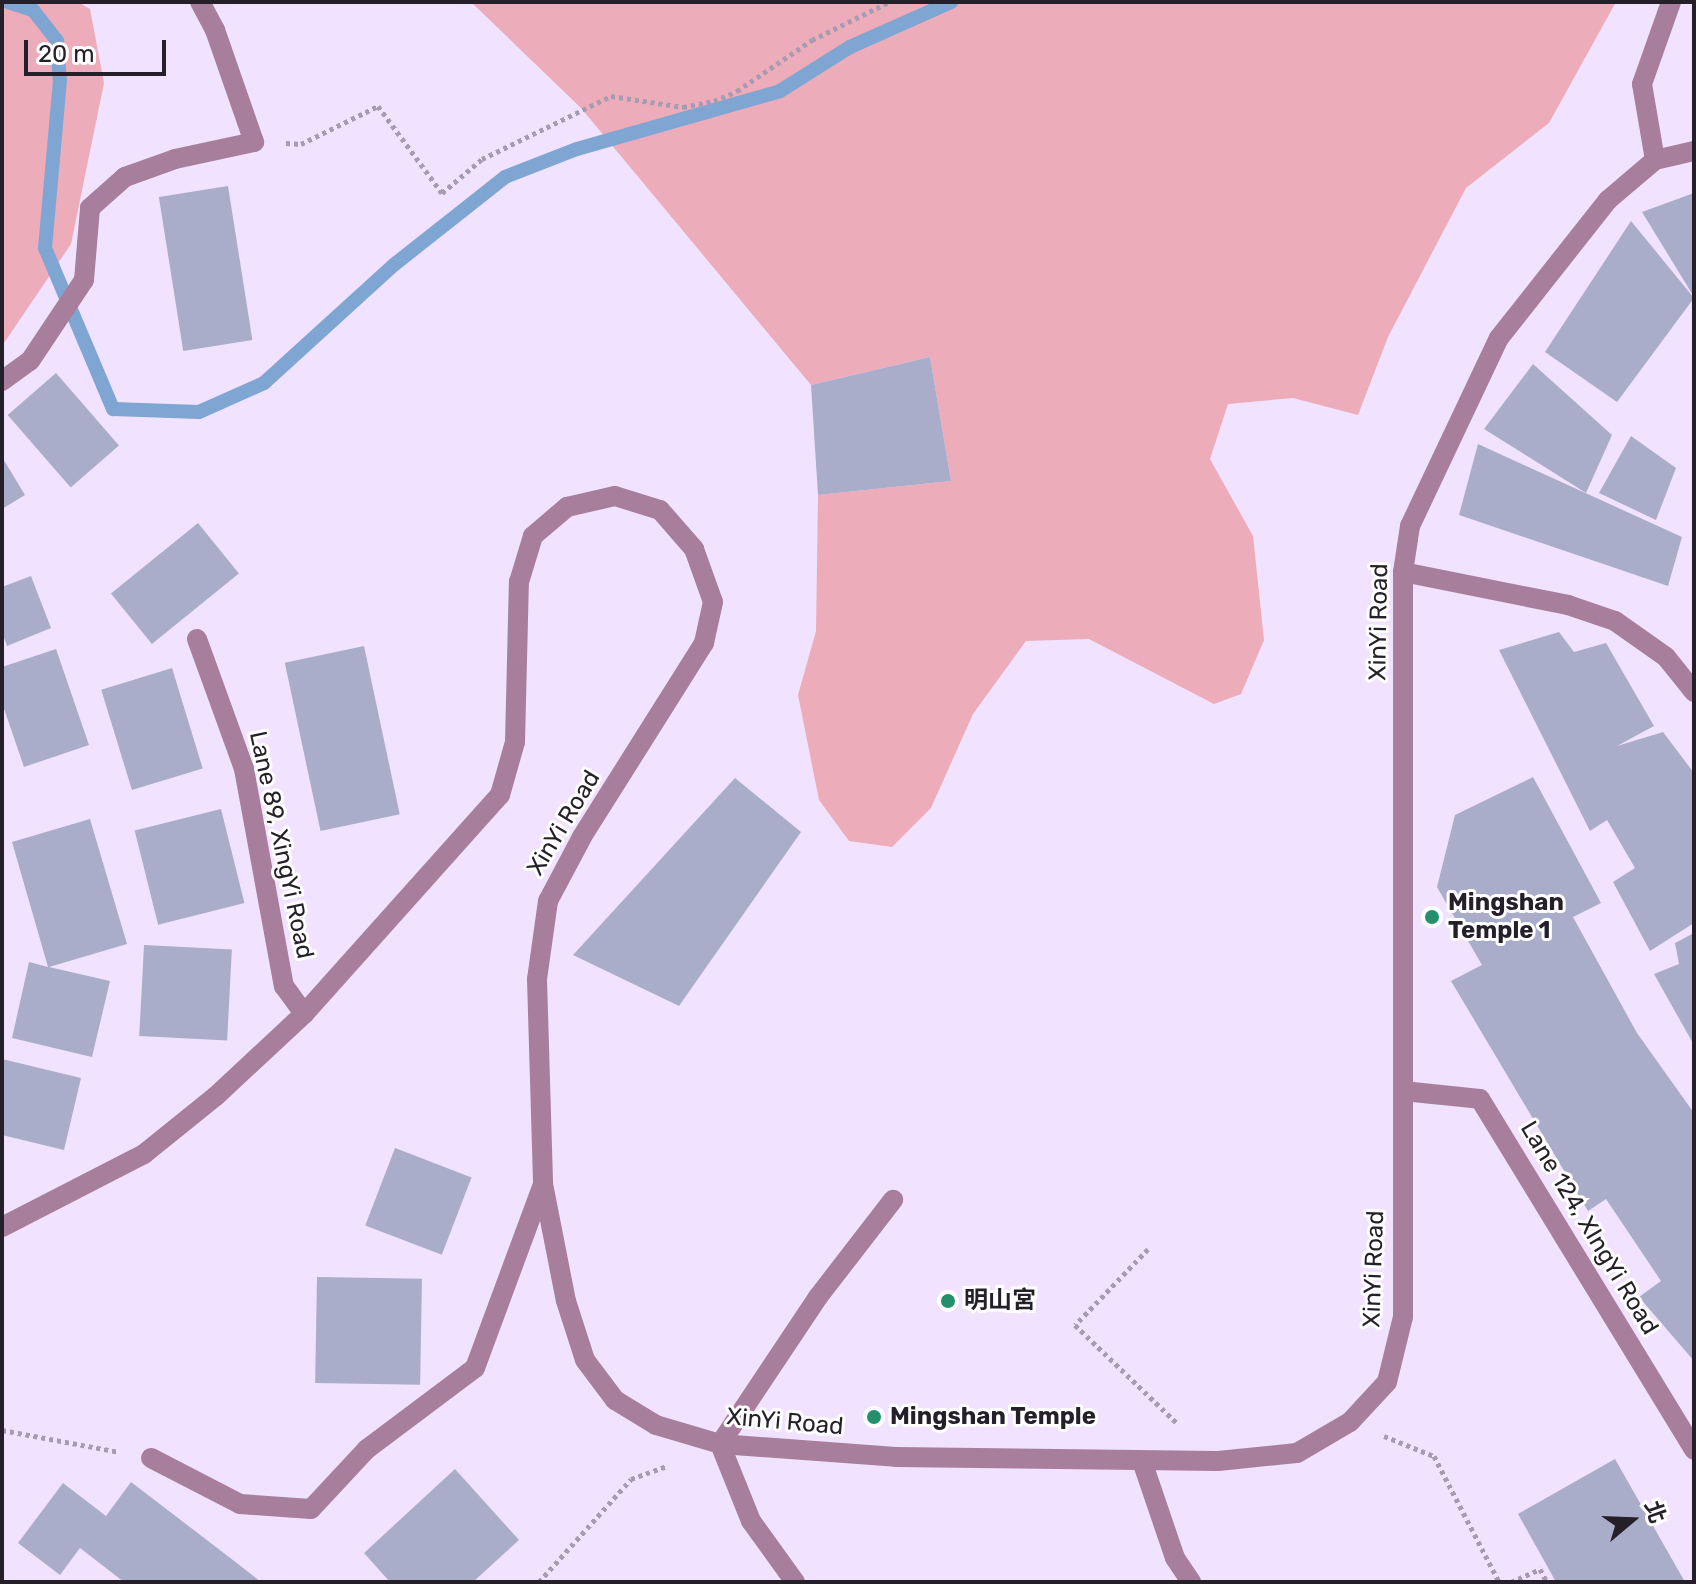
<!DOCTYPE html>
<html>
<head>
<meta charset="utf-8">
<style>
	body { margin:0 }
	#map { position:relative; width:1696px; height:1584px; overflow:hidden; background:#f1e3ff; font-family:Rubik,"Noto Sans TC",sans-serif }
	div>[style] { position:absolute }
	.green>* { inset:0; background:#ecacb9 }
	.stream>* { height:14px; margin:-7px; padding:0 7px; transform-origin:7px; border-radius:7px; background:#7fa6d3 }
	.building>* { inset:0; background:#aaadc9; transform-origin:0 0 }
	.path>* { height:5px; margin-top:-2.5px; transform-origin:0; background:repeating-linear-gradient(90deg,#a69bb1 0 4px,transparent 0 8px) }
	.minor>* { height:20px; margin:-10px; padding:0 10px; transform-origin:10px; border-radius:10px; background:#a77f9c }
	.dots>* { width:22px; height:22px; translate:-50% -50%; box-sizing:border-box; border:4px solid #fff; border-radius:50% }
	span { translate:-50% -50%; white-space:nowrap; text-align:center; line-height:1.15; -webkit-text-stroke:6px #fff; paint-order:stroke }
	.street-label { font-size:24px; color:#241f29 }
	.poi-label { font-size:24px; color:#241f29; font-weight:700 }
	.left { translate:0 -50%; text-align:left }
	.frame { position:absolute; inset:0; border:4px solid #241f29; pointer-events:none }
	.north { position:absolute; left:1592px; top:1480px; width:80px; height:80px; -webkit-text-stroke:6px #fff; paint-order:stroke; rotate:71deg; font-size:22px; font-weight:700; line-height:32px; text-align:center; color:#241f29 }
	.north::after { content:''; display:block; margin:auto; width:28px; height:36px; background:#241f29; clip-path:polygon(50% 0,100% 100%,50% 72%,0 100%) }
	.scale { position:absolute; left:24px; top:40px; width:142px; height:36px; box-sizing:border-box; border:4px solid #241f29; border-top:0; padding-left:10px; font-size:24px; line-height:28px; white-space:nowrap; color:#241f29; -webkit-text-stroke:6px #fff; paint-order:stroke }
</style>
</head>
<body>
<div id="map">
	<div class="green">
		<i style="clip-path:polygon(2px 2px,78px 2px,90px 9px,104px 83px,71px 244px,2px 346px)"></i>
		<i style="clip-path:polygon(471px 2px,1616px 2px,1549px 123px,1466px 188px,1388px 337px,1358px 415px,1293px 398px,1228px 404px,1210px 459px,1253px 536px,1264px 640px,1241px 694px,1214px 704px,1089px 639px,1026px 641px,973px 714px,931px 808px,892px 847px,849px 841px,819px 800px,798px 695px,816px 631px,818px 495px,951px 481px,930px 357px,811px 385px,581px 108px)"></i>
	</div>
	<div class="stream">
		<i style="left:8px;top:2px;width:26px;rotate:18deg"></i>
		<i style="left:33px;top:10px;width:39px;rotate:52deg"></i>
		<i style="left:57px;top:41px;width:39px;rotate:86deg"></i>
		<i style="left:60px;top:80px;width:169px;rotate:95.1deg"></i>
		<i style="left:45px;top:248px;width:175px;rotate:67.1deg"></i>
		<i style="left:113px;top:409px;width:86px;rotate:2deg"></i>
		<i style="left:199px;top:412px;width:71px;rotate:-24deg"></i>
		<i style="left:264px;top:383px;width:177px;rotate:-42.3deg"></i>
		<i style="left:395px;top:264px;width:140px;rotate:-38.3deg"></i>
		<i style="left:505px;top:177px;width:77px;rotate:-21.3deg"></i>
		<i style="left:577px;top:149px;width:211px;rotate:-15.9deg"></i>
		<i style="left:780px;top:91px;width:83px;rotate:-32.2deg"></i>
		<i style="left:850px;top:47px;width:111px;rotate:-24deg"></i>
	</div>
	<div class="building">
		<i style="left:228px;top:186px;width:156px;height:70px;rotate:81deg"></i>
		<i style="clip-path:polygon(1694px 193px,1694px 297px,1642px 212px)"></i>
		<i style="clip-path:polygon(1631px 221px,1694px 298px,1617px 402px,1545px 352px)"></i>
		<i style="clip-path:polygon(930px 357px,951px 481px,818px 495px,811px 385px)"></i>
		<i style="clip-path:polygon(1533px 364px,1612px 435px,1586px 493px,1484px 429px)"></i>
		<i style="left:56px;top:373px;width:96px;height:64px;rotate:49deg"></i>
		<i style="clip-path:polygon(1631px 436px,1676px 468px,1656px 520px,1599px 493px)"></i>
		<i style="clip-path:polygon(1478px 444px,1682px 537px,1668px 586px,1459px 515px)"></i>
		<i style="clip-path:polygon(2px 457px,25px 495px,2px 509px)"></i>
		<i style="left:198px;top:523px;width:65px;height:112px;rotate:51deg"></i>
		<i style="clip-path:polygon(31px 576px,51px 628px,7px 646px,2px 632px,2px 587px)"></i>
		<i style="clip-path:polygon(1559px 632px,1574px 652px,1606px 643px,1654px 726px,1617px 746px,1663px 732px,1694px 773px,1694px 923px,1650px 951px,1613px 882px,1635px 868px,1607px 820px,1590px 831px,1499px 650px)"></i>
		<i style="left:364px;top:646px;width:172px;height:81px;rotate:78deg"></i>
		<i style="clip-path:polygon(56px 649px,89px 745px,24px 767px,2px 703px,2px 667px)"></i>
		<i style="left:172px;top:668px;width:105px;height:74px;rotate:73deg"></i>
		<i style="clip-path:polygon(1533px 777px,1601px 903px,1573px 917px,1637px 1033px,1694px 1113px,1694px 1361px,1639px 1297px,1661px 1281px,1606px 1199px,1588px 1211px,1451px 981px,1482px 965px,1437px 887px,1455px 815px)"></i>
		<i style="clip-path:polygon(735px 778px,801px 832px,679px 1006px,573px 955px)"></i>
		<i style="left:221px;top:809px;width:97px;height:89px;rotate:76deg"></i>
		<i style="clip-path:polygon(90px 819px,127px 944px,49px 967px,110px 981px,92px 1057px,12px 1038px,29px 962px,48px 967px,12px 842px)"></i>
		<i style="clip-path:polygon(1694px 933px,1694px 1045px,1654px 974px,1679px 964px,1675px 943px)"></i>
		<i style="left:144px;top:945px;width:88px;height:91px;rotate:3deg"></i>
		<i style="clip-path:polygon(2px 1059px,81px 1078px,64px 1150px,2px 1135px)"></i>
		<i style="left:395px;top:1148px;width:82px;height:83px;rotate:21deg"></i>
		<i style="left:317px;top:1277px;width:105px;height:106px;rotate:1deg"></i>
		<i style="clip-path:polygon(1615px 1459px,1685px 1582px,1556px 1582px,1518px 1514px)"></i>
		<i style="clip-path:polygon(455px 1469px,519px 1540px,473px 1582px,390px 1582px,364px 1553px)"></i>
		<i style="clip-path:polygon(131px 1482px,229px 1557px,261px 1582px,124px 1582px,80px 1548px,60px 1575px,18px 1543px,63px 1483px,106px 1516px)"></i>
	</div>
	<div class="path">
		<i style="left:286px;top:143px;width:15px;rotate:4deg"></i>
		<i style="left:301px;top:144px;width:86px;rotate:-26.3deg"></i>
		<i style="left:378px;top:106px;width:108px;rotate:53.7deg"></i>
		<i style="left:442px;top:193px;width:52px;rotate:-40.4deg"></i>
		<i style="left:482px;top:159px;width:144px;rotate:-26deg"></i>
		<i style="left:611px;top:96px;width:73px;rotate:8.7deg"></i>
		<i style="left:683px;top:107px;width:32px;rotate:-11deg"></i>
		<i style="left:714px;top:101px;width:25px;rotate:-23deg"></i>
		<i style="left:737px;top:91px;width:91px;rotate:-34.2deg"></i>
		<i style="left:812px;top:40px;width:86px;rotate:-26.3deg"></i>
		<i style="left:1148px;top:1249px;width:105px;rotate:133.8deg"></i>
		<i style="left:1075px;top:1325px;width:144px;rotate:43.9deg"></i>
		<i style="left:2px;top:1430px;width:119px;rotate:10.6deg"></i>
		<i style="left:1384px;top:1436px;width:54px;rotate:21.8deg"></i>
		<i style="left:1434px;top:1456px;width:142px;rotate:62.7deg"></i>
		<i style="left:539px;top:1582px;width:138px;rotate:-48.2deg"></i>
		<i style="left:631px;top:1479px;width:37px;rotate:-20deg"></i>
		<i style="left:1511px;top:1582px;width:32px;rotate:-24deg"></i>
		<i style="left:1540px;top:1569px;width:15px;rotate:62deg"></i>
	</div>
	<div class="minor">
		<i style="left:1655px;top:160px;width:77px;rotate:-99.7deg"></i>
		<i style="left:1642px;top:84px;width:87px;rotate:-70.5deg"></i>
		<i style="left:2px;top:381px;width:34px;rotate:-36deg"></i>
		<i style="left:30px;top:361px;width:97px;rotate:-56.3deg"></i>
		<i style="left:84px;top:280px;width:72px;rotate:-85.2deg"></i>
		<i style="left:90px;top:208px;width:47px;rotate:-41.5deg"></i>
		<i style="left:125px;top:177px;width:53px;rotate:-19.8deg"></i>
		<i style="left:175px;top:159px;width:81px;rotate:-12.1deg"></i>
		<i style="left:254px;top:142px;width:119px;rotate:-109.2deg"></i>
		<i style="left:215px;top:30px;width:32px;rotate:-118deg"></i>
		<i style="left:1403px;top:572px;width:168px;rotate:11.3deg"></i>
		<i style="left:1568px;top:605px;width:50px;rotate:18.8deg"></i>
		<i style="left:1615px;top:621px;width:62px;rotate:35.2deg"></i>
		<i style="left:1666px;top:657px;width:45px;rotate:51.3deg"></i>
		<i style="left:197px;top:639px;width:138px;rotate:70.1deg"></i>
		<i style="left:244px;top:769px;width:221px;rotate:79.6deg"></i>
		<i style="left:284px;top:986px;width:34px;rotate:54deg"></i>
		<i style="left:1403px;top:1091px;width:77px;rotate:5.9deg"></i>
		<i style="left:1480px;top:1099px;width:411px;rotate:58.6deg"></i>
		<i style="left:2px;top:1227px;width:160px;rotate:-27.2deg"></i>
		<i style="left:144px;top:1154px;width:92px;rotate:-38.9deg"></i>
		<i style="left:216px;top:1096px;width:120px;rotate:-43deg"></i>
		<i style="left:304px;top:1014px;width:294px;rotate:-48.2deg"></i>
		<i style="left:500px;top:795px;width:55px;rotate:-74.2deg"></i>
		<i style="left:515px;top:742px;width:160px;rotate:-88.6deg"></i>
		<i style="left:519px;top:582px;width:48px;rotate:-73.1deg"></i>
		<i style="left:533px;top:536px;width:45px;rotate:-40.5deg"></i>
		<i style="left:567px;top:507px;width:49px;rotate:-12.9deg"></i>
		<i style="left:615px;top:496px;width:47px;rotate:17.3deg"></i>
		<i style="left:660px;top:510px;width:52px;rotate:48.9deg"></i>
		<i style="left:694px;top:549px;width:56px;rotate:70.3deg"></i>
		<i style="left:713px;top:602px;width:42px;rotate:102.4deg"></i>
		<i style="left:704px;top:643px;width:229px;rotate:122.2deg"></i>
		<i style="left:582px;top:837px;width:72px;rotate:118deg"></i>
		<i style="left:548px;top:901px;width:79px;rotate:98deg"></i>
		<i style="left:537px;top:979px;width:205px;rotate:88.3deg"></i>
		<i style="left:543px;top:1184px;width:119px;rotate:78.9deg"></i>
		<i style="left:566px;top:1301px;width:62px;rotate:72.1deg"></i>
		<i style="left:585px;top:1360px;width:50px;rotate:53.1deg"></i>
		<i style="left:615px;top:1400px;width:48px;rotate:31.4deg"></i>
		<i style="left:656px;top:1425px;width:67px;rotate:16.5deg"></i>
		<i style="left:720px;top:1444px;width:176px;rotate:4.2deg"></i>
		<i style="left:896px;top:1457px;width:322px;rotate:0.7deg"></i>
		<i style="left:1218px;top:1461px;width:79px;rotate:-5.8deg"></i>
		<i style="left:1297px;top:1453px;width:61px;rotate:-30.3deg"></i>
		<i style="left:1350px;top:1422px;width:54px;rotate:-47.2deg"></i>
		<i style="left:1387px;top:1382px;width:67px;rotate:-76.2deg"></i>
		<i style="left:1403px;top:1317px;width:745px;rotate:-90deg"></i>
		<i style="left:1403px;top:572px;width:47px;rotate:-81.3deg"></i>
		<i style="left:1410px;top:526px;width:208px;rotate:-64.7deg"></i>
		<i style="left:1499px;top:338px;width:176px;rotate:-51.7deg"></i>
		<i style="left:1608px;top:200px;width:62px;rotate:-40.4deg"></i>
		<i style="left:1655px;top:160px;width:40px;rotate:-13deg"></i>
		<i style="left:151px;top:1458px;width:100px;rotate:27.3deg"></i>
		<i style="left:240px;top:1504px;width:71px;rotate:4deg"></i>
		<i style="left:311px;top:1509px;width:82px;rotate:-47deg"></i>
		<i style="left:367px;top:1449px;width:135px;rotate:-36.9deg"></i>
		<i style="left:475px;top:1368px;width:196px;rotate:-69.7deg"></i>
		<i style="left:1142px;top:1461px;width:102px;rotate:71.2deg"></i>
		<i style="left:1175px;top:1558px;width:29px;rotate:56deg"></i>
		<i style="left:795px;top:1582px;width:75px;rotate:-125.8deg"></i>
		<i style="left:751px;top:1521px;width:83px;rotate:-111.9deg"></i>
		<i style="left:720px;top:1444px;width:177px;rotate:-56.3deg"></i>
		<i style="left:818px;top:1297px;width:123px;rotate:-52.3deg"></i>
	</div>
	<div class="dots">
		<i style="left:1432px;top:917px;background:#238f6d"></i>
		<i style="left:948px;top:1301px;background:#238f6d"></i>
		<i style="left:874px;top:1417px;background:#238f6d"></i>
	</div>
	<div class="street-label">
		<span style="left:1379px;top:622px;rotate:-89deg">XinYi Road</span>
		<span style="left:564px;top:823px;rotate:-59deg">XinYi Road</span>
		<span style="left:281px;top:845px;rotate:78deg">Lane 89, XingYi Road</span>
		<span style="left:1589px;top:1228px;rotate:59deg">Lane 124, XIngYi Road</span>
		<span style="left:1374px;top:1269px;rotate:-88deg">XinYi Road</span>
		<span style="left:785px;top:1422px;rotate:5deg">XinYi Road</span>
	</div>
	<div class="poi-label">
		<span class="left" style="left:1448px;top:917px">Mingshan<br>Temple 1</span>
		<span class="left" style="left:964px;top:1301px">明山宮</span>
		<span class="left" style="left:890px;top:1417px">Mingshan Temple</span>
	</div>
	<div class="frame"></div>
	<div class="north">北</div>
	<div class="scale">20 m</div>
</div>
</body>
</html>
